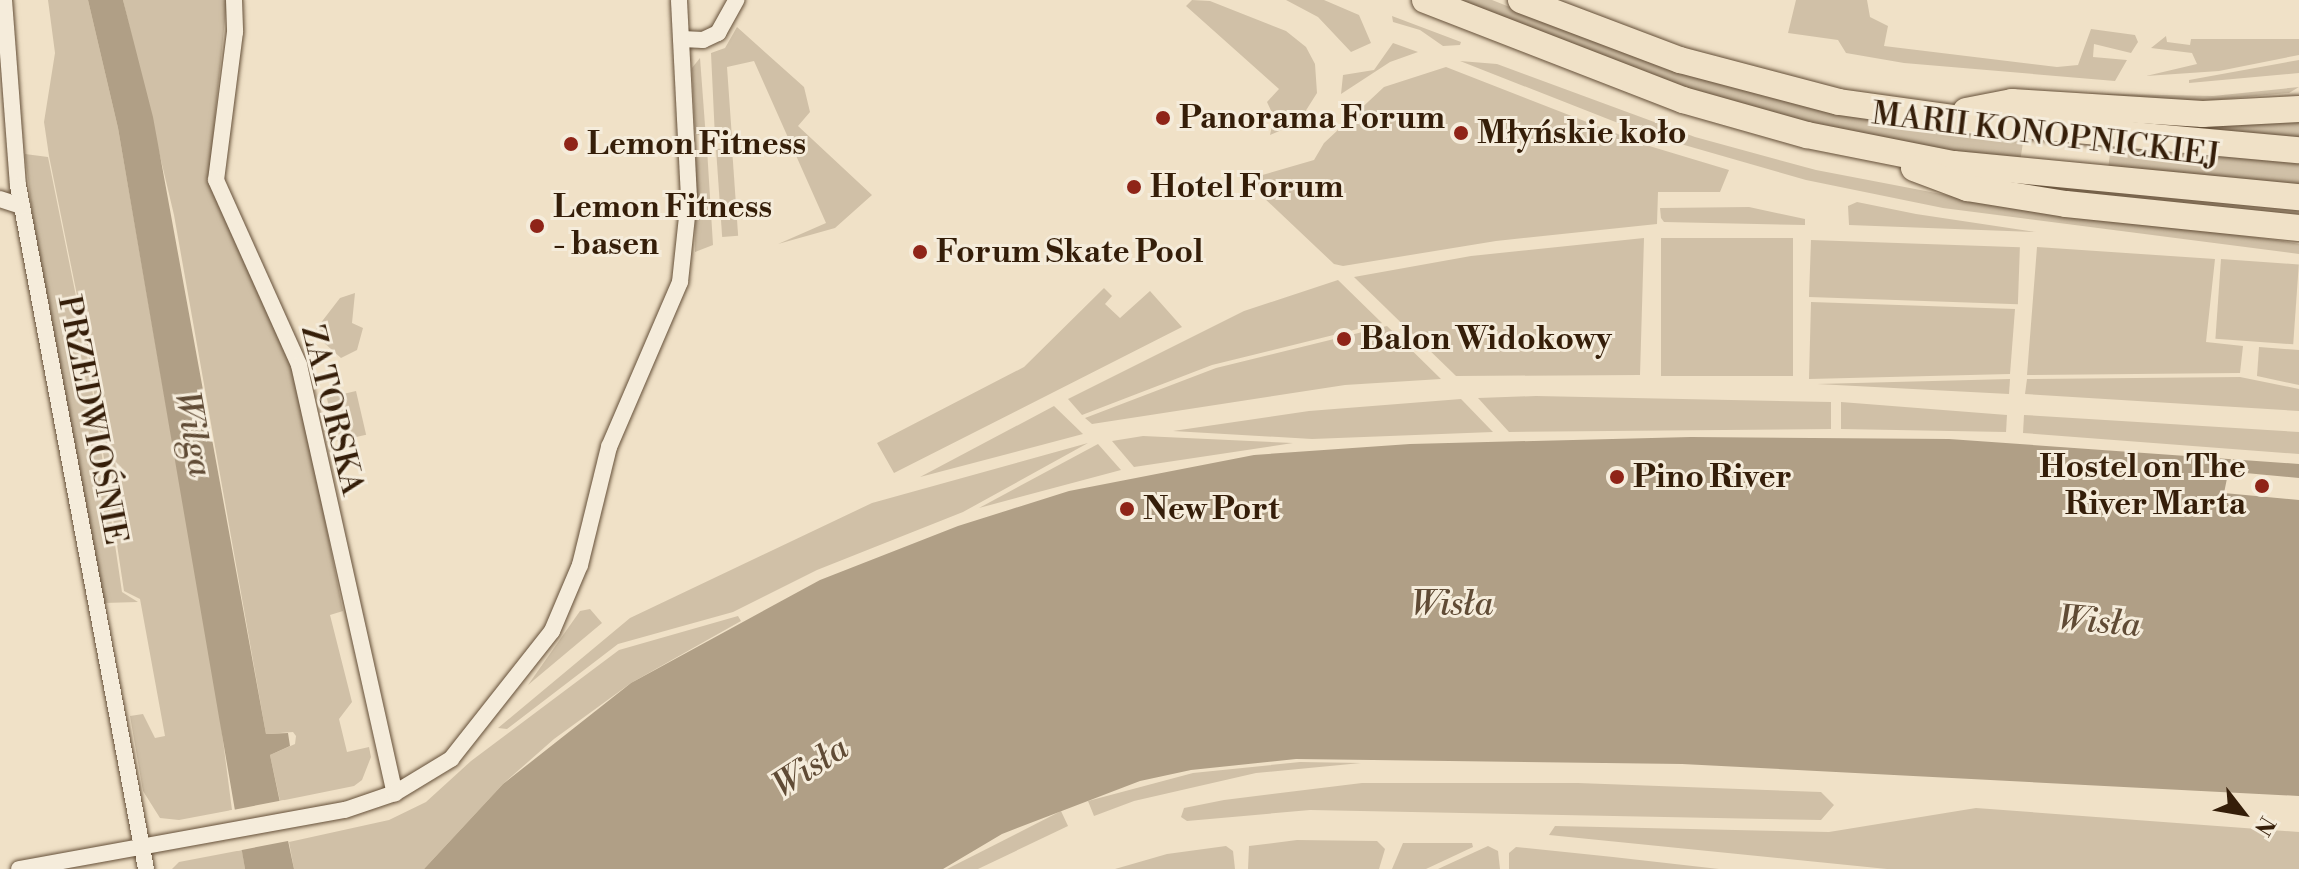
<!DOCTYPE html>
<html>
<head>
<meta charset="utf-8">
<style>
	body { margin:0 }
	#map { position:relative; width:2299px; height:869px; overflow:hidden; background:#f0e1c7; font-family:"Libre Bodoni",serif }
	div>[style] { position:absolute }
	.green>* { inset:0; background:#d0c0a7; transform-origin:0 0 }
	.water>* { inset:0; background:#b09f86 }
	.pier>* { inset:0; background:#f0e1c7; transform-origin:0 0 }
	.roads { filter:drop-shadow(0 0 2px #644f38) drop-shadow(0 0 2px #644f38) }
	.street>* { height:16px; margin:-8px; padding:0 8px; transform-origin:8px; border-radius:8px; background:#f5ecdb }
	.primary>* { height:26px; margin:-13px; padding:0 13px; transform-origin:13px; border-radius:13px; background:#f0e1c7 }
	.dots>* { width:22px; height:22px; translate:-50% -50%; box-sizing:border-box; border:4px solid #f5ecdb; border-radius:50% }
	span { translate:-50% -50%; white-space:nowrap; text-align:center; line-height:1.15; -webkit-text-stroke:6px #f5ecdb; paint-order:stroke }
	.poi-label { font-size:32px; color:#351e09; font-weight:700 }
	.left { translate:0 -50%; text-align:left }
	.right { translate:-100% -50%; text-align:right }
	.street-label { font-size:32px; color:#351e09 }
	.water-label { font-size:34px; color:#604b35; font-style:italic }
	.north { position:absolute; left:2203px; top:773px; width:80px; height:80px; -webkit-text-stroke:6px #f5ecdb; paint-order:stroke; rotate:121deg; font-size:22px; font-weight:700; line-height:32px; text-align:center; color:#351e09 }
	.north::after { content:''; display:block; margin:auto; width:28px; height:36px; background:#351e09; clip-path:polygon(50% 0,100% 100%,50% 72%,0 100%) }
</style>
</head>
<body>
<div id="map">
	<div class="green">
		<i style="clip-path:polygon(48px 0,88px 0,118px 128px,219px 710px,232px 810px,179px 820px,160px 818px,143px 791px,130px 716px,143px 714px,155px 738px,165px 736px,140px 599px,124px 591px,86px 340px,49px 156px,44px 122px,55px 53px)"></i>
		<i style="clip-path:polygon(123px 0,227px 0,210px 166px,297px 380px,343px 611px,330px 615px,352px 702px,339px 719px,347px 752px,369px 747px,371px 757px,362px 780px,354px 786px,280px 801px,270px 755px,295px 744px,296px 736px,293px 732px,266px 734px,174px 215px)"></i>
		<i style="clip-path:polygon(1192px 0,1210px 1px,1286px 31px,1306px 47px,1315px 64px,1317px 93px,1298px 123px,1270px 135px,1274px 117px,1267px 102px,1279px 89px,1186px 6px)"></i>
		<i style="clip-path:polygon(1286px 0,1324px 0,1359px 15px,1371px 43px,1351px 52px,1318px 17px)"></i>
		<i style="clip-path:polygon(1452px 0,1492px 0,1646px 61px,2024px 136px,2020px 162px,1926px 149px,1718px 102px)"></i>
		<i style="clip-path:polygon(1796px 0,1867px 0,1870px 17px,1888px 26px,1884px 46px,2057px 67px,2078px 65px,2091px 29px,2135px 35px,2138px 42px,2131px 53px,2094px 44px,2093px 57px,2127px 60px,2115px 81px,1904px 63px,1846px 53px,1838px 40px,1788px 33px)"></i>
		<i style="clip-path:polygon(1392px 16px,1461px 42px,1460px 45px,1443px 46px,1420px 30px,1393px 22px)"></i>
		<i style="clip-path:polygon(737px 27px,804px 87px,810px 112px,798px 126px,872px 195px,835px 228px,778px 244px,826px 223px,754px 61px,727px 67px,732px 138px,715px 138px,711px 53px,725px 48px)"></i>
		<i style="clip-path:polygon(2166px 36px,2167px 42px,2190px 45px,2191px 39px,2299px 39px,2299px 55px,2219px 71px,2146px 76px,2197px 64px,2192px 53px,2151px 48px)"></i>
		<i style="clip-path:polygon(1393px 43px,1418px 52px,1390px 62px,1341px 94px,1343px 75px,1374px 70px)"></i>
		<i style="clip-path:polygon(700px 58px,706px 139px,695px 133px,692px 68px)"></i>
		<i style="clip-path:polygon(2299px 60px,2299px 73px,2189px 83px,2189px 80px)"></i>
		<i style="clip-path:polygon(1460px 61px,1497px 64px,1695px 137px,1816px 170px,1962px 198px,2283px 241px,2299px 244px,2299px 254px,1943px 208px,1806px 180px,1646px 134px)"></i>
		<i style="clip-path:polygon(1446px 67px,1646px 145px,1729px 170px,1720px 192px,1658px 192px,1657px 224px,1496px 241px,1343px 266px,1334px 264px,1245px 180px,1314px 160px,1324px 143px,1384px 87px)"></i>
		<i style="clip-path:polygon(2299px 87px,2289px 93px,2202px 101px,2063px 93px,2213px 96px)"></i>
		<i style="clip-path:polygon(2299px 119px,2299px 139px,2128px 125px)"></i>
		<i style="clip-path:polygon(2111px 146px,2299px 160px,2299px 188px,2108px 169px)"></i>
		<i style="left:732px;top:148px;width:88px;height:16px;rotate:86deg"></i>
		<i style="clip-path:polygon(707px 149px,713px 245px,695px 252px,696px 156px)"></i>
		<i style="clip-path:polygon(25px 154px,48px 157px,85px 341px,122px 592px,138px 602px,104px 603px,33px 220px)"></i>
		<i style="clip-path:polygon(1857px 202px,1916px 214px,2036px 232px,1849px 225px,1848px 206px)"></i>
		<i style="clip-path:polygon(1749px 207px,1805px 219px,1805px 225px,1664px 222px,1661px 218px,1660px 208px)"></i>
		<i style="clip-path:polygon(1644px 238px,1640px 375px,1456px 376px,1354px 277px,1471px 256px)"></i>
		<i style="left:1661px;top:238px;width:132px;height:138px"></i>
		<i style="left:1811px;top:240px;width:209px;height:57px;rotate:2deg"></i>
		<i style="clip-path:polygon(2037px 247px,2215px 259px,2206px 342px,2243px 346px,2240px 373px,2027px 375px)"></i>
		<i style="left:2221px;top:259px;width:78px;height:80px;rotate:4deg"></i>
		<i style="clip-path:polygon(1338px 280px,1382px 323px,1212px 365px,1082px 415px,1068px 399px,1244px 311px)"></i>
		<i style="clip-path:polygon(1104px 288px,1112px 296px,1105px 304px,1120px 318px,1150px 291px,1182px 327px,894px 473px,877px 443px,1024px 367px)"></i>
		<i style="clip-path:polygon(355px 293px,352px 323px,363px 328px,357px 350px,341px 358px,313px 333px,340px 298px)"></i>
		<i style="clip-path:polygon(1811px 302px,2015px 309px,2010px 374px,1809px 379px)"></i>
		<i style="clip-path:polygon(1387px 326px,1441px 379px,1345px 385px,1092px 424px,1085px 418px,1216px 368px)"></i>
		<i style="clip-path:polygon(2259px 347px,2299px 350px,2299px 385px,2257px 376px)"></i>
		<i style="clip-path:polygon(2240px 377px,2299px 389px,2299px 411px,2025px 394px,2027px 379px)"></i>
		<i style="clip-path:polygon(2010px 379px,2009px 394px,1817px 384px)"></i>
		<i style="left:356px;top:391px;width:45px;height:30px;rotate:77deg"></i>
		<i style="clip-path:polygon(1536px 396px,1831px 402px,1831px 429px,1509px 432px,1478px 398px)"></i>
		<i style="clip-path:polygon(1461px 399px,1493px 432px,1312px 439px,1173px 431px,1309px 411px)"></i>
		<i style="clip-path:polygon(1841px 402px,2007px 415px,2006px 432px,1841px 429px)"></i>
		<i style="clip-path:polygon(1054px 406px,1083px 434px,920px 477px)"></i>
		<i style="clip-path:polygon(2024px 415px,2299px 432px,2299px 454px,2023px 433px)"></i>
		<i style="clip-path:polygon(1143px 436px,1293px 443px,1134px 467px,1112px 441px)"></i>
		<i style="clip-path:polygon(1088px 443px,963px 512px,817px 570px,733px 612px,618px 644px,507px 729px,498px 728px,630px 618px,872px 503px)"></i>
		<i style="clip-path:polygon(1098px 444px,1121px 470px,979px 508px)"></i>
		<i style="clip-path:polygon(590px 609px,602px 623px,528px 685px,580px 611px)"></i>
		<i style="clip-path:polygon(738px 616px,741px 621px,631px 683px,554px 739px,503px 784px,424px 869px,294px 869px,289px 842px,389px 820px,426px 802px,471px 761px,619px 650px)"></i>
		<i style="clip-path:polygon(1300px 762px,1361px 763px,1256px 773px,1134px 801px,1094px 816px,1088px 801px,1193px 773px)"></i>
		<i style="clip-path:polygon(1362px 783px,1578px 783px,1821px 792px,1834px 805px,1821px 820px,1310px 810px,1187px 821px,1181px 817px,1184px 808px,1224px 800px)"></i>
		<i style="clip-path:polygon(1976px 808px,2299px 832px,2299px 869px,1887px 869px,1549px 835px,1555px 826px,1829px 832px)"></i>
		<i style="clip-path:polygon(1061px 811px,1068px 826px,978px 869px,947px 869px)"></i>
		<i style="clip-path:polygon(1297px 840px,1377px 841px,1385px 849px,1379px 869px,1248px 869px,1249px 846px)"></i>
		<i style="clip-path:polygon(1403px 843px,1472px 843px,1473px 847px,1426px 869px,1392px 869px)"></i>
		<i style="clip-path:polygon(1226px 846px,1233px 851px,1235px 869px,1115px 869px,1167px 854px)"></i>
		<i style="clip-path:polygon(1488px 846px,1498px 851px,1500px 869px,1438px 869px)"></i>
		<i style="clip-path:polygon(1516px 847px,1613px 857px,1719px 869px,1509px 869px,1509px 853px)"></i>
		<i style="clip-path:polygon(242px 850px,245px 869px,172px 869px,179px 862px)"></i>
	</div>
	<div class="water">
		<i style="clip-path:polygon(88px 0,123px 0,153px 117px,266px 734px,288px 733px,290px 746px,270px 755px,294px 869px,245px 869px,118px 128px)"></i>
		<i style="clip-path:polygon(1691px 437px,1949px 439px,2299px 464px,2299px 796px,1682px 764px,1296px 759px,1191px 770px,1140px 781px,1002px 834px,943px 869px,424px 869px,503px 784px,631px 683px,820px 580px,958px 526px,1069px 491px,1254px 455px,1410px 444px)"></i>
	</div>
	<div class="pier">
		<i style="clip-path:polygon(2232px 454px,2235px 472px,2299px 478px,2299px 500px,2224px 493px)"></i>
		<i style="left:284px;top:800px;width:41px;height:56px;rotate:79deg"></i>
	</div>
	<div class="roads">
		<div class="street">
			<i style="left:4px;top:0;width:186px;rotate:85.7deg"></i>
			<i style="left:18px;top:185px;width:696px;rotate:79.4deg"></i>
			<i style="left:234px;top:0;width:32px;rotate:88deg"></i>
			<i style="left:235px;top:32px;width:149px;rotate:97.3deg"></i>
			<i style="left:216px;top:180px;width:203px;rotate:65.8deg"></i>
			<i style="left:299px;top:365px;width:439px;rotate:77.4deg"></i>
			<i style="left:682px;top:39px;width:21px;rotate:3deg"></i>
			<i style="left:703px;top:40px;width:17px;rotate:-25deg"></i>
			<i style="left:718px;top:33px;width:38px;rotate:-61deg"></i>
			<i style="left:0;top:199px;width:23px;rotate:18deg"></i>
			<i style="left:19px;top:869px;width:331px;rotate:-10.3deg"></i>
			<i style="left:345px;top:810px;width:53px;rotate:-18.8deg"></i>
			<i style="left:395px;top:793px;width:66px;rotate:-31.3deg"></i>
			<i style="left:451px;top:759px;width:163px;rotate:-51.7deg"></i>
			<i style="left:552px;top:631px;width:72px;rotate:-67deg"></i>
			<i style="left:580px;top:565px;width:122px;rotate:-76.2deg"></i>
			<i style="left:609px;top:447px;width:180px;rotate:-66.7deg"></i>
			<i style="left:680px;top:282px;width:84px;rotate:-83.9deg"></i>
			<i style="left:689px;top:198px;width:198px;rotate:-92.9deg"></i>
		</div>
		<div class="primary">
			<i style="left:1425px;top:0;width:277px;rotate:21.2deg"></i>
			<i style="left:1683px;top:100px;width:129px;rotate:15.8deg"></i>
			<i style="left:1807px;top:135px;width:150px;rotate:11.2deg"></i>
			<i style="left:1954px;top:164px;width:347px;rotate:5.5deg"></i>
			<i style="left:1521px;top:0;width:170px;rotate:20.7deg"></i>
			<i style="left:1680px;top:60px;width:164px;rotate:14.8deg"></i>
			<i style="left:1839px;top:102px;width:129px;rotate:8deg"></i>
			<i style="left:1967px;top:120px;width:333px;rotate:5.2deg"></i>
			<i style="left:1966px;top:111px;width:47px;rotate:-11.1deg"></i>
			<i style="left:2012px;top:102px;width:191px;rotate:3.6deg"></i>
			<i style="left:2203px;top:114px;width:96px;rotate:-3deg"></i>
			<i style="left:1914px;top:168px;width:57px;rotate:20.7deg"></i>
			<i style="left:1967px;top:188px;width:100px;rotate:9.2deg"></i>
			<i style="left:2066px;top:204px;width:234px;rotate:5.9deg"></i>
		</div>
	</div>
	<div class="dots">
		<i style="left:1163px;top:118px;background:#8f2418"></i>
		<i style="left:1461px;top:133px;background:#8f2418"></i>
		<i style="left:571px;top:144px;background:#8f2418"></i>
		<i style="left:1134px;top:187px;background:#8f2418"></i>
		<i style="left:537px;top:226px;background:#8f2418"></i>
		<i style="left:920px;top:252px;background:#8f2418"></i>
		<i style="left:1344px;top:339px;background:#8f2418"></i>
		<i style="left:1617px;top:477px;background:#8f2418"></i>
		<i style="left:2262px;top:486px;background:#8f2418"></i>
		<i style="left:1127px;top:509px;background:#8f2418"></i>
	</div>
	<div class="poi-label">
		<span class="left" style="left:1179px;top:118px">Panorama Forum</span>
		<span class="left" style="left:1477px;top:133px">Młyńskie koło</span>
		<span class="left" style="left:587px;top:144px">Lemon Fitness</span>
		<span class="left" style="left:1150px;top:187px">Hotel Forum</span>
		<span class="left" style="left:553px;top:226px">Lemon Fitness<br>- basen</span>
		<span class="left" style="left:936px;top:252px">Forum Skate Pool</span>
		<span class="left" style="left:1360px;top:339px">Balon Widokowy</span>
		<span class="right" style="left:2246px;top:486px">Hostel on The<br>River Marta</span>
		<span class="left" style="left:1633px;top:477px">Pino River</span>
		<span class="left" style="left:1143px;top:509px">New Port</span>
	</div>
	<div class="street-label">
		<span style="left:2046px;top:135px;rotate:7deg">MARII KONOPNICKIEJ</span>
		<span style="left:332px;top:410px;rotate:76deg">ZATORSKA</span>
		<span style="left:92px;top:420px;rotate:79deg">PRZEDWIOŚNIE</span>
	</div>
	<div class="water-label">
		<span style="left:192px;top:434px;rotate:80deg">Wilga</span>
		<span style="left:1452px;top:606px">Wisła</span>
		<span style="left:2099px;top:623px;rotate:5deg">Wisła</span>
		<span style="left:811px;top:768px;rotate:-33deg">Wisła</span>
	</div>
	<div class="north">N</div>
</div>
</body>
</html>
